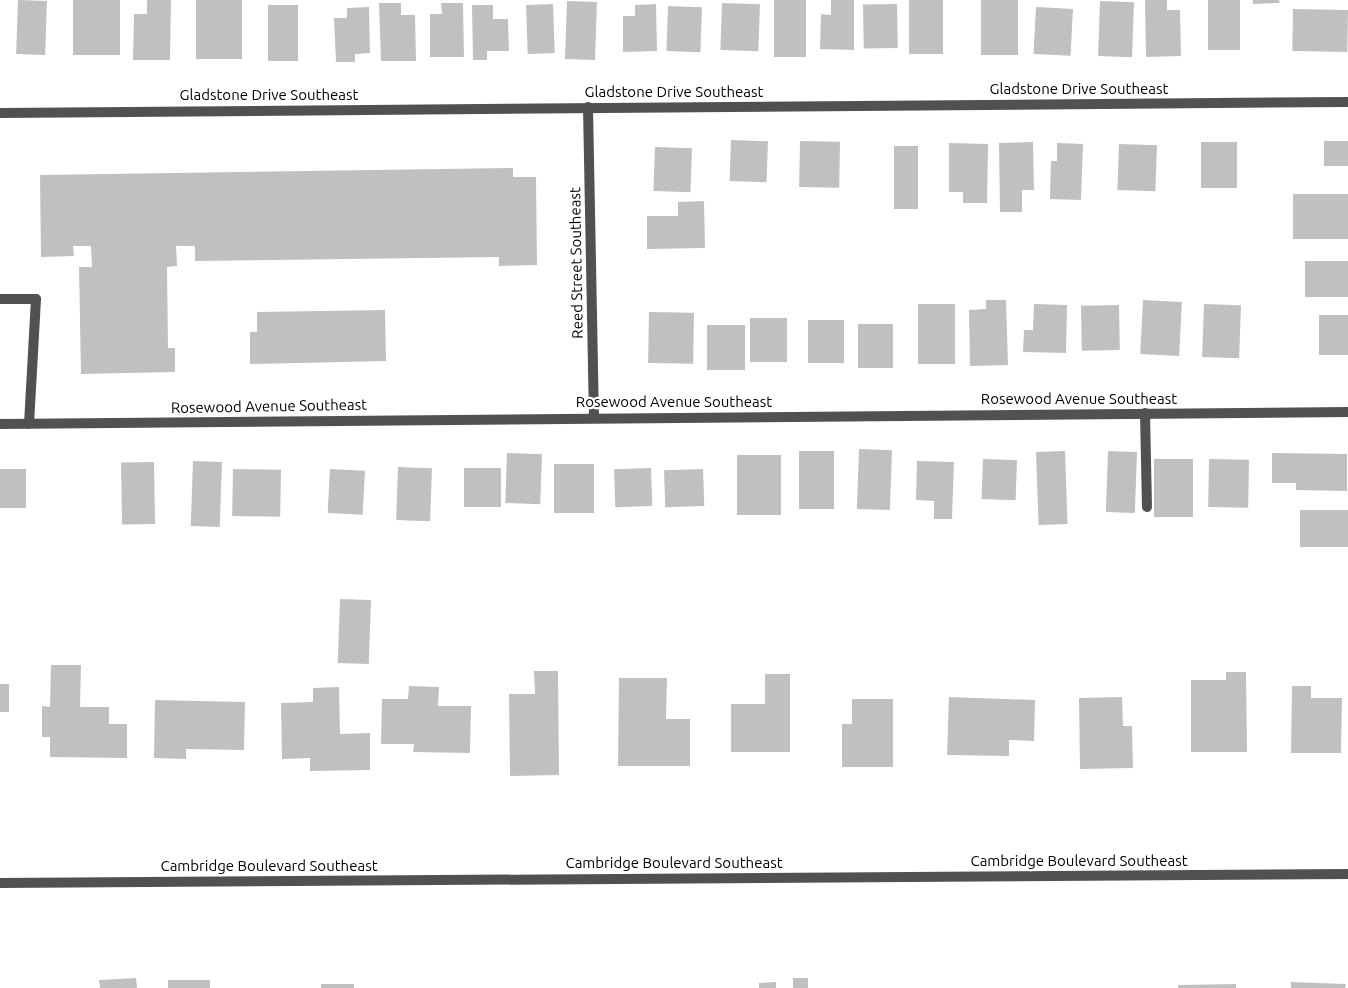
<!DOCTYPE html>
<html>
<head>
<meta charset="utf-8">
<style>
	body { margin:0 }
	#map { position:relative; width:1348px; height:988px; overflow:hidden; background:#fff; font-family:Ubuntu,sans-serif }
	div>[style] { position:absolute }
	.building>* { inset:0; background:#c0c0c0; transform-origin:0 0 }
	.service>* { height:10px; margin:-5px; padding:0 5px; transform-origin:5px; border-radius:5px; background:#515151 }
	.minor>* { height:10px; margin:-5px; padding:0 5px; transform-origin:5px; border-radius:5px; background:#515151 }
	span { translate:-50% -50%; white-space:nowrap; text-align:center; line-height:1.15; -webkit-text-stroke:4.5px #fff; paint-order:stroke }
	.street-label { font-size:15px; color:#000 }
</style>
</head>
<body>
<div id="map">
	<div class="building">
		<i style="left:18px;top:0;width:29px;height:54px;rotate:2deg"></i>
		<i style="left:73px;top:0;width:47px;height:55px"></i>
		<i style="clip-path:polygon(147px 0,171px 0,170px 60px,133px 60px,134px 14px,147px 14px)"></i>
		<i style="left:196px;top:0;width:46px;height:59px"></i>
		<i style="left:774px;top:0;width:32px;height:57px"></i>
		<i style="clip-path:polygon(831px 0,854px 0,854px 50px,820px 49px,821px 14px,831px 15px)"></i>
		<i style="left:909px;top:0;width:34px;height:54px"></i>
		<i style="left:981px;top:0;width:37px;height:55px"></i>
		<i style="clip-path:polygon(1145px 0,1167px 0,1167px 10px,1180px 10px,1181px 56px,1146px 57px)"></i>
		<i style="left:1208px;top:0;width:32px;height:50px"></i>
		<i style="clip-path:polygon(1253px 0,1279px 0,1280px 3px,1253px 4px)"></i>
		<i style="left:567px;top:1px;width:30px;height:58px;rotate:2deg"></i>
		<i style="left:1100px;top:1px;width:34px;height:55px;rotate:2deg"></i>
		<i style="clip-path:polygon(379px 3px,401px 3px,401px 15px,415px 15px,416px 61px,381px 61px)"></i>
		<i style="clip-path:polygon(441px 3px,463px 3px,464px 57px,430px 57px,430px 14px,442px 14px)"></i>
		<i style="left:722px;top:3px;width:38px;height:47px;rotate:2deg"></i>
		<i style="left:553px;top:4px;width:49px;height:27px;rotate:88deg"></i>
		<i style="clip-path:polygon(656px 4px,657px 51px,623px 52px,623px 16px,635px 16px,635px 5px)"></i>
		<i style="left:897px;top:4px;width:44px;height:34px;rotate:89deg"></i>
		<i style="left:298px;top:5px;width:56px;height:30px;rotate:90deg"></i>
		<i style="clip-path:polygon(472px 5px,493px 5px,493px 19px,508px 19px,509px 51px,487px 51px,487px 60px,473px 60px)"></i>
		<i style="left:668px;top:6px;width:34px;height:45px;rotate:2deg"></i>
		<i style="clip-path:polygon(369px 7px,370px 53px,355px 54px,355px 62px,336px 62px,334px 18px,347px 18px,347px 8px)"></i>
		<i style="left:1036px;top:7px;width:37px;height:47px;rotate:3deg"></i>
		<i style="left:1293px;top:9px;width:55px;height:42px;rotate:1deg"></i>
		<i style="left:731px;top:140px;width:37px;height:41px;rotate:2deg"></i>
		<i style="left:800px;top:141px;width:40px;height:46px;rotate:1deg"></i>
		<i style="left:1348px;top:141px;width:25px;height:24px;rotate:90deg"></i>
		<i style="clip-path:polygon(1033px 142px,1034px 190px,1022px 190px,1022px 212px,1000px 212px,999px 143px)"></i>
		<i style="left:1201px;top:142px;width:36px;height:46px"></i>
		<i style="clip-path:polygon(949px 143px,988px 144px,987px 203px,963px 203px,963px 192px,949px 192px)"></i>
		<i style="clip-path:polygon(1057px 143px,1083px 144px,1081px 200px,1050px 199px,1051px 161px,1057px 161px)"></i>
		<i style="left:1119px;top:144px;width:38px;height:46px;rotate:2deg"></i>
		<i style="left:894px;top:146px;width:24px;height:63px"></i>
		<i style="left:655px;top:147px;width:37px;height:44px;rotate:2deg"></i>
		<i style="clip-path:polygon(513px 168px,513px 177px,536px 177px,537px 265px,499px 266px,499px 257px,195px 261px,195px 246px,176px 246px,177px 266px,167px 267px,168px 348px,175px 348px,175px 372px,81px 374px,79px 267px,92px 267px,91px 246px,73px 246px,74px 256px,41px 257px,40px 175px)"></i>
		<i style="left:1348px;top:194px;width:45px;height:55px;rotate:90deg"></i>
		<i style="clip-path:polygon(704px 201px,705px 248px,647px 249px,647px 216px,678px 216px,678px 202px)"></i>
		<i style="left:1305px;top:261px;width:43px;height:36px"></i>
		<i style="clip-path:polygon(986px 300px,1006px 300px,1008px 365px,970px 366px,969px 310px,986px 309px)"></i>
		<i style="left:1143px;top:300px;width:39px;height:54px;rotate:3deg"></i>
		<i style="left:918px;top:304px;width:37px;height:60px"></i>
		<i style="clip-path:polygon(1034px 304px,1067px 305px,1066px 353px,1023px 352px,1024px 330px,1033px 330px)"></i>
		<i style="left:1204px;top:304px;width:37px;height:53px;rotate:2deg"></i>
		<i style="left:1119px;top:305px;width:45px;height:38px;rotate:89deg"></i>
		<i style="clip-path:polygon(385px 310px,386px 361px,250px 364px,250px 332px,257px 332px,257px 312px)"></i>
		<i style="left:649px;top:312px;width:45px;height:51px;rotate:1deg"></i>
		<i style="left:1348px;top:315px;width:40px;height:29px;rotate:90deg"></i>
		<i style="left:750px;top:318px;width:37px;height:44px"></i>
		<i style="left:808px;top:320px;width:36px;height:43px"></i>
		<i style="left:858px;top:324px;width:35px;height:44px"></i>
		<i style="left:707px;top:325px;width:38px;height:45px"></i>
		<i style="left:859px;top:449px;width:33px;height:60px;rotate:2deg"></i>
		<i style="left:834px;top:451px;width:58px;height:35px;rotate:90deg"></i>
		<i style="left:1065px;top:451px;width:73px;height:29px;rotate:88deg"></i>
		<i style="left:1108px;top:451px;width:29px;height:61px;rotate:2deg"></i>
		<i style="left:507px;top:453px;width:35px;height:50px;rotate:2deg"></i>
		<i style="clip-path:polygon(1272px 453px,1347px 454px,1347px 491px,1296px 490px,1296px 483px,1272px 483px)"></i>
		<i style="left:781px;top:455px;width:60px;height:44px;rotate:90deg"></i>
		<i style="left:983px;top:459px;width:34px;height:40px;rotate:2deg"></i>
		<i style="left:1154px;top:459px;width:39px;height:58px"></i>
		<i style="left:1209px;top:459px;width:40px;height:48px;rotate:1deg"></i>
		<i style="left:193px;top:461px;width:29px;height:65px;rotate:2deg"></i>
		<i style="clip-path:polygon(917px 461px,954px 462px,952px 519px,934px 519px,934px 501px,916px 500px)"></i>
		<i style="left:154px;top:462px;width:62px;height:33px;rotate:89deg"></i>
		<i style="left:594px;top:464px;width:49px;height:40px;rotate:90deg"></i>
		<i style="left:398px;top:467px;width:34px;height:53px;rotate:2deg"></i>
		<i style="left:464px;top:468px;width:37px;height:39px"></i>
		<i style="left:651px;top:468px;width:38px;height:37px;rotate:88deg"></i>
		<i style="left:26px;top:469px;width:39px;height:26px;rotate:90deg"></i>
		<i style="left:233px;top:469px;width:48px;height:47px;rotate:1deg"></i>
		<i style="left:330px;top:469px;width:35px;height:44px;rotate:3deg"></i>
		<i style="left:703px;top:469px;width:37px;height:39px;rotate:88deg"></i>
		<i style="left:1300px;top:510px;width:48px;height:37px"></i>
		<i style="left:340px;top:599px;width:31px;height:64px;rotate:2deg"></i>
		<i style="clip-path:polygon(51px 665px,81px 665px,80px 707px,109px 707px,109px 724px,127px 724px,127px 758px,50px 757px,50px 737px,42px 737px,42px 706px,50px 707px)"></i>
		<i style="clip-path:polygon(534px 671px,558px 671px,559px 775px,510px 776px,509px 694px,535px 694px)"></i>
		<i style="clip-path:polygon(1226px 672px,1246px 672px,1247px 752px,1191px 752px,1191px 680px,1226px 680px)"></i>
		<i style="clip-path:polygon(765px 674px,790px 674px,790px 752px,731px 752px,731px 704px,765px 704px)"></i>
		<i style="clip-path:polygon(619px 678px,667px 678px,666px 719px,690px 719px,690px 766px,618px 766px)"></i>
		<i style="left:0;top:684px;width:9px;height:28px"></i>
		<i style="clip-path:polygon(409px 686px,439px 687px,438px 706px,471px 706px,470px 753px,413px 752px,414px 744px,381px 744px,382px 699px,408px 699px)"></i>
		<i style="clip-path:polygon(1292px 686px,1311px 686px,1311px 698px,1342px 698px,1341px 753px,1291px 753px)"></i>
		<i style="clip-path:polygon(339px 687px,340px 734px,370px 733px,370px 770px,310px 771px,310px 758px,282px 759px,281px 703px,313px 702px,313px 688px)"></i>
		<i style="clip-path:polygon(949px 697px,1035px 700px,1034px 741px,1009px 740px,1009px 756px,947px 755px)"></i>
		<i style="clip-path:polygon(1122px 697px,1123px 726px,1132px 726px,1133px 768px,1080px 769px,1079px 698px)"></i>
		<i style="clip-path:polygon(852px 699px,893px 699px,893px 767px,842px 767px,842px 724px,852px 724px)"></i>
		<i style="clip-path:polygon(155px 700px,245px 702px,244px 750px,186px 749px,186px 759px,154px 758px)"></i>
		<i style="clip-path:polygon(136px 978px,137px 988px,100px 988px,99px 980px)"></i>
		<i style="left:793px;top:978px;width:15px;height:10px"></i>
		<i style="left:210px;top:980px;width:8px;height:42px;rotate:90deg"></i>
		<i style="clip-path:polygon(776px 982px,776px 988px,759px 988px,759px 983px)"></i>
		<i style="clip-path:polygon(1291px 982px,1346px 984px,1345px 988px,1291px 988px)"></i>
		<i style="left:321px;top:984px;width:33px;height:4px"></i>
		<i style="clip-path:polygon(1236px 984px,1236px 988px,1178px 988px,1178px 985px)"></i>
	</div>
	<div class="service">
		<i style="left:0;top:299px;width:36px"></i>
		<i style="left:36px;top:299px;width:125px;rotate:93.2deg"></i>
		<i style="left:1145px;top:413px;width:94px;rotate:88.8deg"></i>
	</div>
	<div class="minor">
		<i style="left:588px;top:107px;width:311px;rotate:88.9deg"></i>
		<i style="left:0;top:113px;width:1348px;rotate:-0.47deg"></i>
		<i style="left:0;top:424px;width:1348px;rotate:-0.51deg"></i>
		<i style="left:0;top:883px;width:1348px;rotate:-0.38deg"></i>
	</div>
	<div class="street-label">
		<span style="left:1079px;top:89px">Gladstone Drive Southeast</span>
		<span style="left:674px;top:92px">Gladstone Drive Southeast</span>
		<span style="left:269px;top:95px">Gladstone Drive Southeast</span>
		<span style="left:576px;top:263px;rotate:-91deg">Reed Street Southeast</span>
		<span style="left:1079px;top:399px">Rosewood Avenue Southeast</span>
		<span style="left:674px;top:402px">Rosewood Avenue Southeast</span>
		<span style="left:269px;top:406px;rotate:-1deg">Rosewood Avenue Southeast</span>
		<span style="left:1079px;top:861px">Cambridge Boulevard Southeast</span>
		<span style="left:674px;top:863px">Cambridge Boulevard Southeast</span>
		<span style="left:269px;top:866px">Cambridge Boulevard Southeast</span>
	</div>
</div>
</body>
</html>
